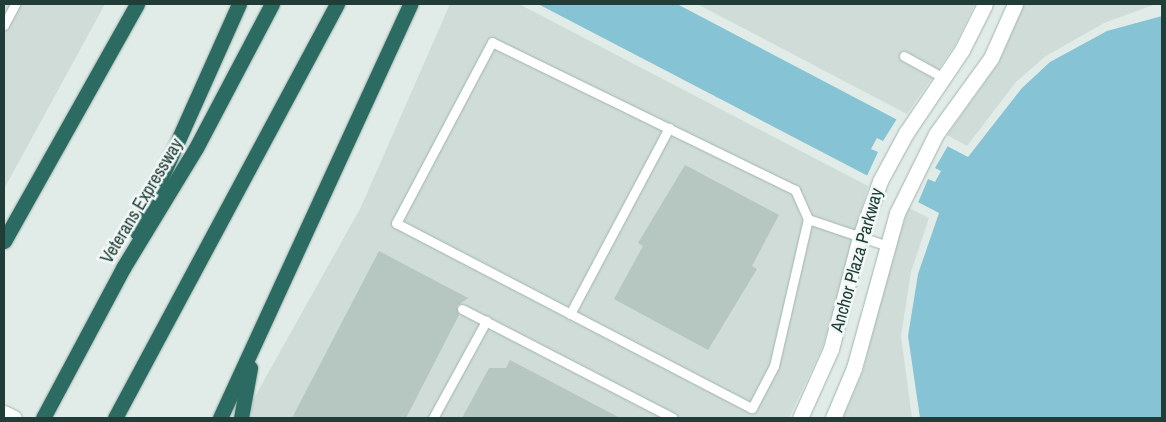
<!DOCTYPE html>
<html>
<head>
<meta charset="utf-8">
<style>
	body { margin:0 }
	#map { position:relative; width:1166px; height:422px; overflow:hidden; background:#e1ece8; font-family:"Archivo Narrow",sans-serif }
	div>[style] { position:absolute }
	.built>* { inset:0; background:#cfdcd7 }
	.water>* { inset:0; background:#86c3d4 }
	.pier>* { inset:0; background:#e1ece8 }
	.building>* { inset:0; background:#b6c7c1 }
	.roads { filter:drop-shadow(0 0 1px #a3b4af) drop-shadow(0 0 1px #a3b4af) }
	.lane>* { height:9px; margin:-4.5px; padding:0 4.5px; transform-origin:4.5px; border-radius:4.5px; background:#fff }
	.street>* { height:15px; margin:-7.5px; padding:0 7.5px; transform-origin:7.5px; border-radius:7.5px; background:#fff }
	.secondary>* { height:15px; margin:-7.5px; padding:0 7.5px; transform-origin:7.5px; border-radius:7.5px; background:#fff }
	.highway>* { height:15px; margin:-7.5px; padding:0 7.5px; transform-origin:7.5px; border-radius:7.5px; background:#2b6b62 }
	span { translate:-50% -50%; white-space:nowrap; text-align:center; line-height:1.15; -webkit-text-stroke:5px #f1f8f5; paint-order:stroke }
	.street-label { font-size:18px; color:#203d37 }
	.frame { position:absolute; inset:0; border:5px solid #203d37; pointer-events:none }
</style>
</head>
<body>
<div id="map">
	<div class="built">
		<i style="clip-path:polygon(4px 4px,105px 4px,4px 189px)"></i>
		<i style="clip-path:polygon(450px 4px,519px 4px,868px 186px,823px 346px,789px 418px,251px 418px,253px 400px,361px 207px)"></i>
		<i style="clip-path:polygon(697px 4px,975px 4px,955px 45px,907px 114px)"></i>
		<i style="clip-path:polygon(1024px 4px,1156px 4px,1104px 23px,1046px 56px,1016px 82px,967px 146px,947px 135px,998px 64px)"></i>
		<i style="clip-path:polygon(909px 208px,929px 218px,911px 272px,901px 336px,912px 418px,843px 418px,863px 371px,894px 248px)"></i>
	</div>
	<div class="water">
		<i style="clip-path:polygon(538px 4px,677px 4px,968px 157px,1022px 88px,1050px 62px,1107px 31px,1162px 16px,1162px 418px,920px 418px,908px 336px,918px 274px,939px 213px)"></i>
	</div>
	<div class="pier">
		<i style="clip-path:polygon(898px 117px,949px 144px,935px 168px,941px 171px,935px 182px,928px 179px,917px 205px,866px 178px,878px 152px,871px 149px,877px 138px,883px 141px)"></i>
	</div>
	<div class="building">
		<i style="clip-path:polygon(685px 165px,779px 215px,752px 266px,757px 269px,708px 350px,614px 299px,643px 246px,638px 243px)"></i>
		<i style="clip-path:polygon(379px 251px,468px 298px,457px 306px,459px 315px,406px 418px,292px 418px)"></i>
		<i style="clip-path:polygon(510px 360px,620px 418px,462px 418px,489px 368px,506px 368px)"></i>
	</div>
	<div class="roads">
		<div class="lane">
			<i style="left:4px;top:25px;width:24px;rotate:-62deg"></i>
			<i style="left:904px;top:56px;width:46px;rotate:28.8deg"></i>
			<i style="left:808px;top:219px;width:32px;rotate:-114deg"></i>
			<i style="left:795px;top:190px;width:337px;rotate:-154deg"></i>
			<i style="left:492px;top:42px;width:205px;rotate:117.9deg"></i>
			<i style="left:396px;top:223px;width:401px;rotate:27.5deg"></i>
			<i style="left:752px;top:408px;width:47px;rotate:-62.4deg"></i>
			<i style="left:774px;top:366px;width:151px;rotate:-77deg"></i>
			<i style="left:808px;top:219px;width:81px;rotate:18.7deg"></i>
			<i style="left:462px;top:309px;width:237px;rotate:27.3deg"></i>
			<i style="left:570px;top:314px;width:211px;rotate:-62deg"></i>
			<i style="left:433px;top:418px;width:111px;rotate:-61.3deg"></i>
		</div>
		<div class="street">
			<i style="left:800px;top:418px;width:76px;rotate:-65.8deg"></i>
			<i style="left:831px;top:349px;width:116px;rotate:-75.5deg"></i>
			<i style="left:860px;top:237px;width:59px;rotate:-70.3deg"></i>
			<i style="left:880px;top:181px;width:55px;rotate:-61.6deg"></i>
			<i style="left:906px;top:133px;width:100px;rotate:-56deg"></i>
			<i style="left:962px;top:50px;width:51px;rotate:-63.4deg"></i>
			<i style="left:833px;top:418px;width:54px;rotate:-67.2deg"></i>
			<i style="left:854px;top:368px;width:161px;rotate:-74.5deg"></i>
			<i style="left:897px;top:213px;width:88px;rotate:-63.7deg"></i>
			<i style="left:936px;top:134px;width:94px;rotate:-54.1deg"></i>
			<i style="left:991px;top:58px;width:59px;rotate:-66deg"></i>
		</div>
		<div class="secondary">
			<i style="left:4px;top:413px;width:11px;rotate:27deg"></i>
		</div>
		<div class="highway">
			<i style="left:137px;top:232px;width:250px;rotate:-65.9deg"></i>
			<i style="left:4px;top:241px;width:272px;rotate:-60.7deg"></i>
			<i style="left:43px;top:418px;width:170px;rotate:-61.9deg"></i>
			<i style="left:123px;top:268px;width:140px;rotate:-58.7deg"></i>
			<i style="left:196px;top:148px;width:163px;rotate:-62.2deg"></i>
			<i style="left:115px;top:418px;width:470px;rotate:-61.8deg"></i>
			<i style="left:220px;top:418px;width:456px;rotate:-65.3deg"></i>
			<i style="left:241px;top:418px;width:51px;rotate:-79.8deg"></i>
		</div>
	</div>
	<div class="street-label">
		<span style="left:142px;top:201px;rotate:-59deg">Veterans Expressway</span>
		<span style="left:857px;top:260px;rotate:-74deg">Anchor Plaza Parkway</span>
	</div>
	<div class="frame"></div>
</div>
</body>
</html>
